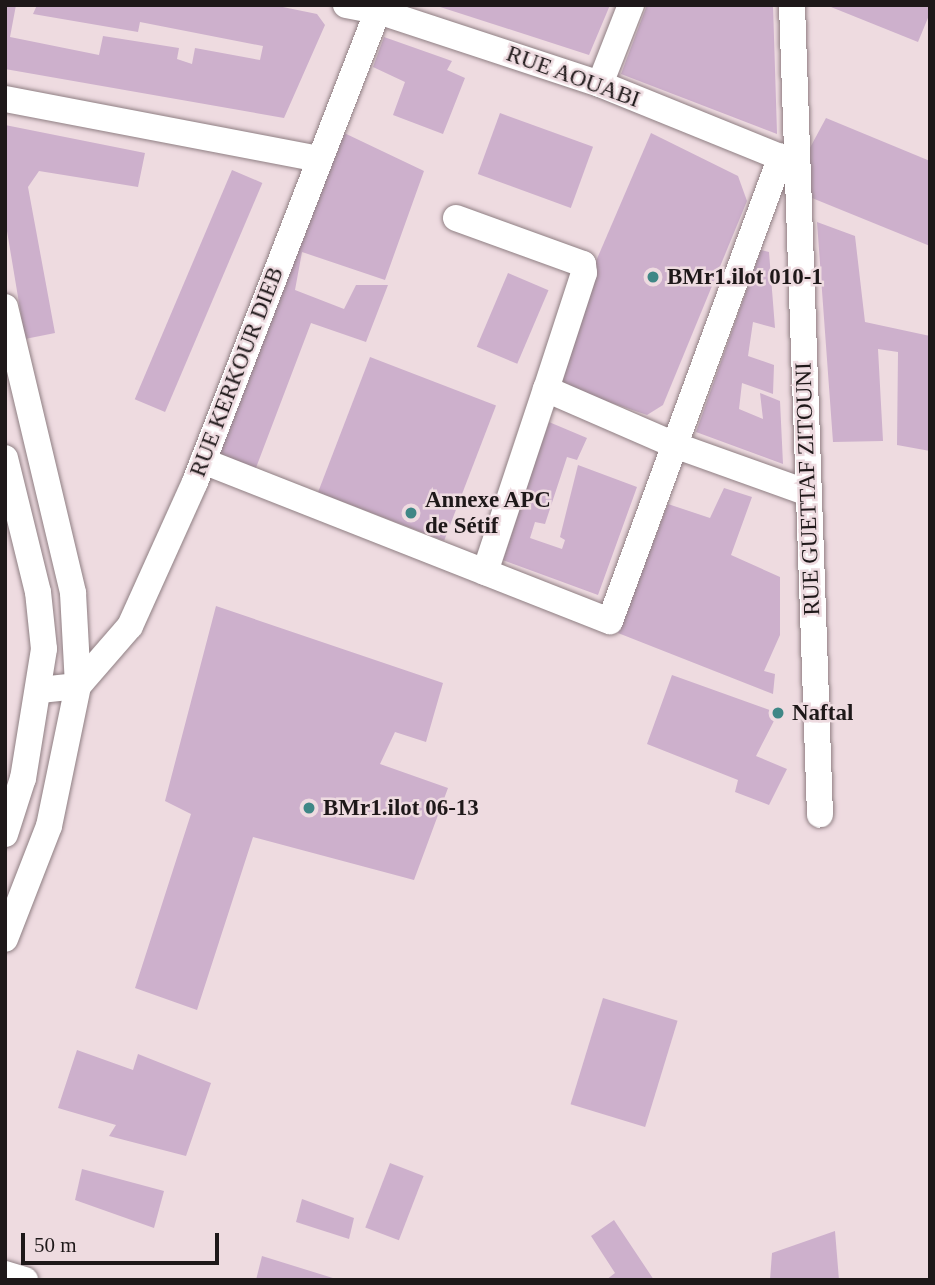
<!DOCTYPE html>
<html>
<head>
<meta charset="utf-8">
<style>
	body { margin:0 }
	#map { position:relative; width:935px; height:1285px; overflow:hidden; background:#eedbe0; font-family:Georgia,serif }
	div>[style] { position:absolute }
	.building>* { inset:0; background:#cdb0cc; transform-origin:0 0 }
	.roads { filter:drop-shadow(0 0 2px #8f7f83) drop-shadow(0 0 2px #8f7f83) }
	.minor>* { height:26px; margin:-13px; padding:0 13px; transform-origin:13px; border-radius:13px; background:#fff }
	.dots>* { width:19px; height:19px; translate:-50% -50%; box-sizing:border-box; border:4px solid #eedbe0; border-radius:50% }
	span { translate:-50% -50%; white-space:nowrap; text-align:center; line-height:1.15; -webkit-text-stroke:5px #eedbe0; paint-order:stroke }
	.street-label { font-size:23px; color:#1e1819 }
	.poi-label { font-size:23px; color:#1e1819; font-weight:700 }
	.left { translate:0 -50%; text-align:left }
	.frame { position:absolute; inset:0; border:7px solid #1e1819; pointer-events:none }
	.scale { position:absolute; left:21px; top:1233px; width:198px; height:32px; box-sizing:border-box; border:4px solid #1e1819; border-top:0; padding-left:9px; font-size:21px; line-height:24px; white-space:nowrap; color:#1e1819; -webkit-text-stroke:5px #eedbe0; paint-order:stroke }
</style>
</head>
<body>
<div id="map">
	<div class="building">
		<i style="clip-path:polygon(5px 5px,16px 5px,10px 37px,99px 55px,103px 36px,179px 48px,177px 59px,192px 64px,195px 48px,260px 60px,263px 46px,140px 22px,138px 32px,33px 14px,37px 5px,273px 5px,317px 14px,325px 25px,284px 118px,5px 69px)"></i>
		<i style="clip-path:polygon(434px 5px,610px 5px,589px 55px)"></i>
		<i style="clip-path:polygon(647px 5px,773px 5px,777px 134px,621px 74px)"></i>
		<i style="clip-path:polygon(826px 5px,930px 5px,930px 13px,918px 42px)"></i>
		<i style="clip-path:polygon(384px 37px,452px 61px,447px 70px,465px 78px,443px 134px,393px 115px,405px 82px,373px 67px)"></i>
		<i style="left:500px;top:113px;width:99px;height:65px;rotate:20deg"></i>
		<i style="clip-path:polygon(826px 118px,930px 161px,930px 246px,812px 198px,805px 157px)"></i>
		<i style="clip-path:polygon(5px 125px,145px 153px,138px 187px,39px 171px,28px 187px,55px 333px,25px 339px,5px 219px)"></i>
		<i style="clip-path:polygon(340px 131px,424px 171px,385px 280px,302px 252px,295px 290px,344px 309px,356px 285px,388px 285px,366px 342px,311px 323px,254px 473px,213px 457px)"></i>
		<i style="clip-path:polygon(651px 133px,738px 176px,747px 201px,663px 405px,647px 415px,553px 383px,557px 352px)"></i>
		<i style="left:232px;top:170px;width:33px;height:249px;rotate:23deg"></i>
		<i style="clip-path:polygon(817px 222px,855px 236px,865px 322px,930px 336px,930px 451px,897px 445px,898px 352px,878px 349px,883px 441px,833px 442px)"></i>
		<i style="clip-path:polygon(761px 250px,769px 252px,775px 328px,753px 322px,748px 356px,774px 365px,773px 394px,742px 383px,739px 409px,763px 419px,760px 393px,780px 401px,783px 464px,696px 432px)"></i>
		<i style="left:508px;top:273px;width:44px;height:80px;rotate:23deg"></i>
		<i style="left:370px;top:357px;width:135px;height:145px;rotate:21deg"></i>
		<i style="clip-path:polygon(549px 422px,587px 438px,577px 460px,567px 457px,545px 524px,535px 522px,530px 538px,562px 549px,565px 540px,560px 537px,578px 465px,637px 487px,598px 595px,500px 559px)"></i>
		<i style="clip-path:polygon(724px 488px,752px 497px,731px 555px,780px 577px,780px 635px,764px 671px,775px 674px,773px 694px,618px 633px,668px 504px,710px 518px)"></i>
		<i style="clip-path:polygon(216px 606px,443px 683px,426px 742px,395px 732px,380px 764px,448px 788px,414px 880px,253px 837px,197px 1010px,135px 988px,191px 814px,165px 801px)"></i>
		<i style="clip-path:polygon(672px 675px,778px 713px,756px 756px,787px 769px,769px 805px,735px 792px,738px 780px,647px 744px)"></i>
		<i style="left:603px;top:998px;width:78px;height:111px;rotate:17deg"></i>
		<i style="clip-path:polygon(77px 1050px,133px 1070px,138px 1054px,211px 1083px,186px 1156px,109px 1136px,116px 1125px,58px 1108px)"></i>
		<i style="left:390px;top:1163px;width:36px;height:69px;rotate:21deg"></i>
		<i style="clip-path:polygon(82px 1169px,164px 1191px,154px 1228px,75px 1200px)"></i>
		<i style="clip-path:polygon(302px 1199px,354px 1218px,349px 1239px,296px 1222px)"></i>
		<i style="clip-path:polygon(614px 1220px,654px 1280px,606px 1280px,615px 1273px,591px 1236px)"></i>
		<i style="clip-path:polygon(835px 1231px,839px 1280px,770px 1280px,772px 1253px)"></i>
		<i style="clip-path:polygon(262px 1256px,336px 1279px,336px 1280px,256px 1280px)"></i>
	</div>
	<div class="roads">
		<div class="minor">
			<i style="left:346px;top:5px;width:33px;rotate:11deg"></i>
			<i style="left:378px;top:11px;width:234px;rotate:18.2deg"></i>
			<i style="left:600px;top:84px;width:210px;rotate:22.1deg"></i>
			<i style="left:792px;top:5px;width:810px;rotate:88.02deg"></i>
			<i style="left:600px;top:84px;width:85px;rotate:-68.6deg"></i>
			<i style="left:5px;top:99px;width:320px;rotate:10.8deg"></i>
			<i style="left:456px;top:218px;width:135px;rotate:19.9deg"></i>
			<i style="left:583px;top:264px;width:9px;rotate:84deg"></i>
			<i style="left:584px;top:273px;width:122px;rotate:108.1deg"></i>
			<i style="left:5px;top:307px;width:294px;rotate:76.6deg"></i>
			<i style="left:73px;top:593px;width:93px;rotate:86.9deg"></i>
			<i style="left:78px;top:686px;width:143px;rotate:101.7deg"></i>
			<i style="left:49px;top:826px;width:121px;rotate:111.3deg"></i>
			<i style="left:5px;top:458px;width:138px;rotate:76.2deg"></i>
			<i style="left:38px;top:592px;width:57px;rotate:84deg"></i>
			<i style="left:44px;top:649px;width:131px;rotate:99.2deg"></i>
			<i style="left:23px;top:778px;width:59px;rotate:107.8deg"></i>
			<i style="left:203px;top:461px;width:437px;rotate:21.5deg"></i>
			<i style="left:610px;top:621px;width:495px;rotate:-69.8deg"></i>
			<i style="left:485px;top:572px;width:193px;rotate:-71.6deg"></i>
			<i style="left:546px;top:389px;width:143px;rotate:23.5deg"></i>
			<i style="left:677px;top:446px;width:139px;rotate:19.7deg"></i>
			<i style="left:40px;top:690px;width:38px;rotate:-6deg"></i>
			<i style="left:78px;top:686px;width:79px;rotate:-49.1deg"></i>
			<i style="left:130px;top:626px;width:158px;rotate:-65.7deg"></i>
			<i style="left:195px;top:482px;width:512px;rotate:-68.8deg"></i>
			<i style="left:5px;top:1274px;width:21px;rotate:17deg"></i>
		</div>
	</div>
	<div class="dots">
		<i style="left:653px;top:277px;background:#3f8786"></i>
		<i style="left:411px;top:513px;background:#3f8786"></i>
		<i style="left:778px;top:713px;background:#3f8786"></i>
		<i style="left:309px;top:808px;background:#3f8786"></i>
	</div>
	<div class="street-label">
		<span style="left:573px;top:77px;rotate:20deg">RUE AOUABI</span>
		<span style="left:237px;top:372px;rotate:-69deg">RUE KERKOUR DIEB</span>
		<span style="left:808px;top:489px;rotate:-92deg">RUE GUETTAF ZITOUNI</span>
	</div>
	<div class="poi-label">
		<span class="left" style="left:667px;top:277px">BMr1.ilot 010-1</span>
		<span class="left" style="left:425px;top:513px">Annexe APC<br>de Sétif</span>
		<span class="left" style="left:792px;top:713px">Naftal</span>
		<span class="left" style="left:323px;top:808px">BMr1.ilot 06-13</span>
	</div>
	<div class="frame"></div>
	<div class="scale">50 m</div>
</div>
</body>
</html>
